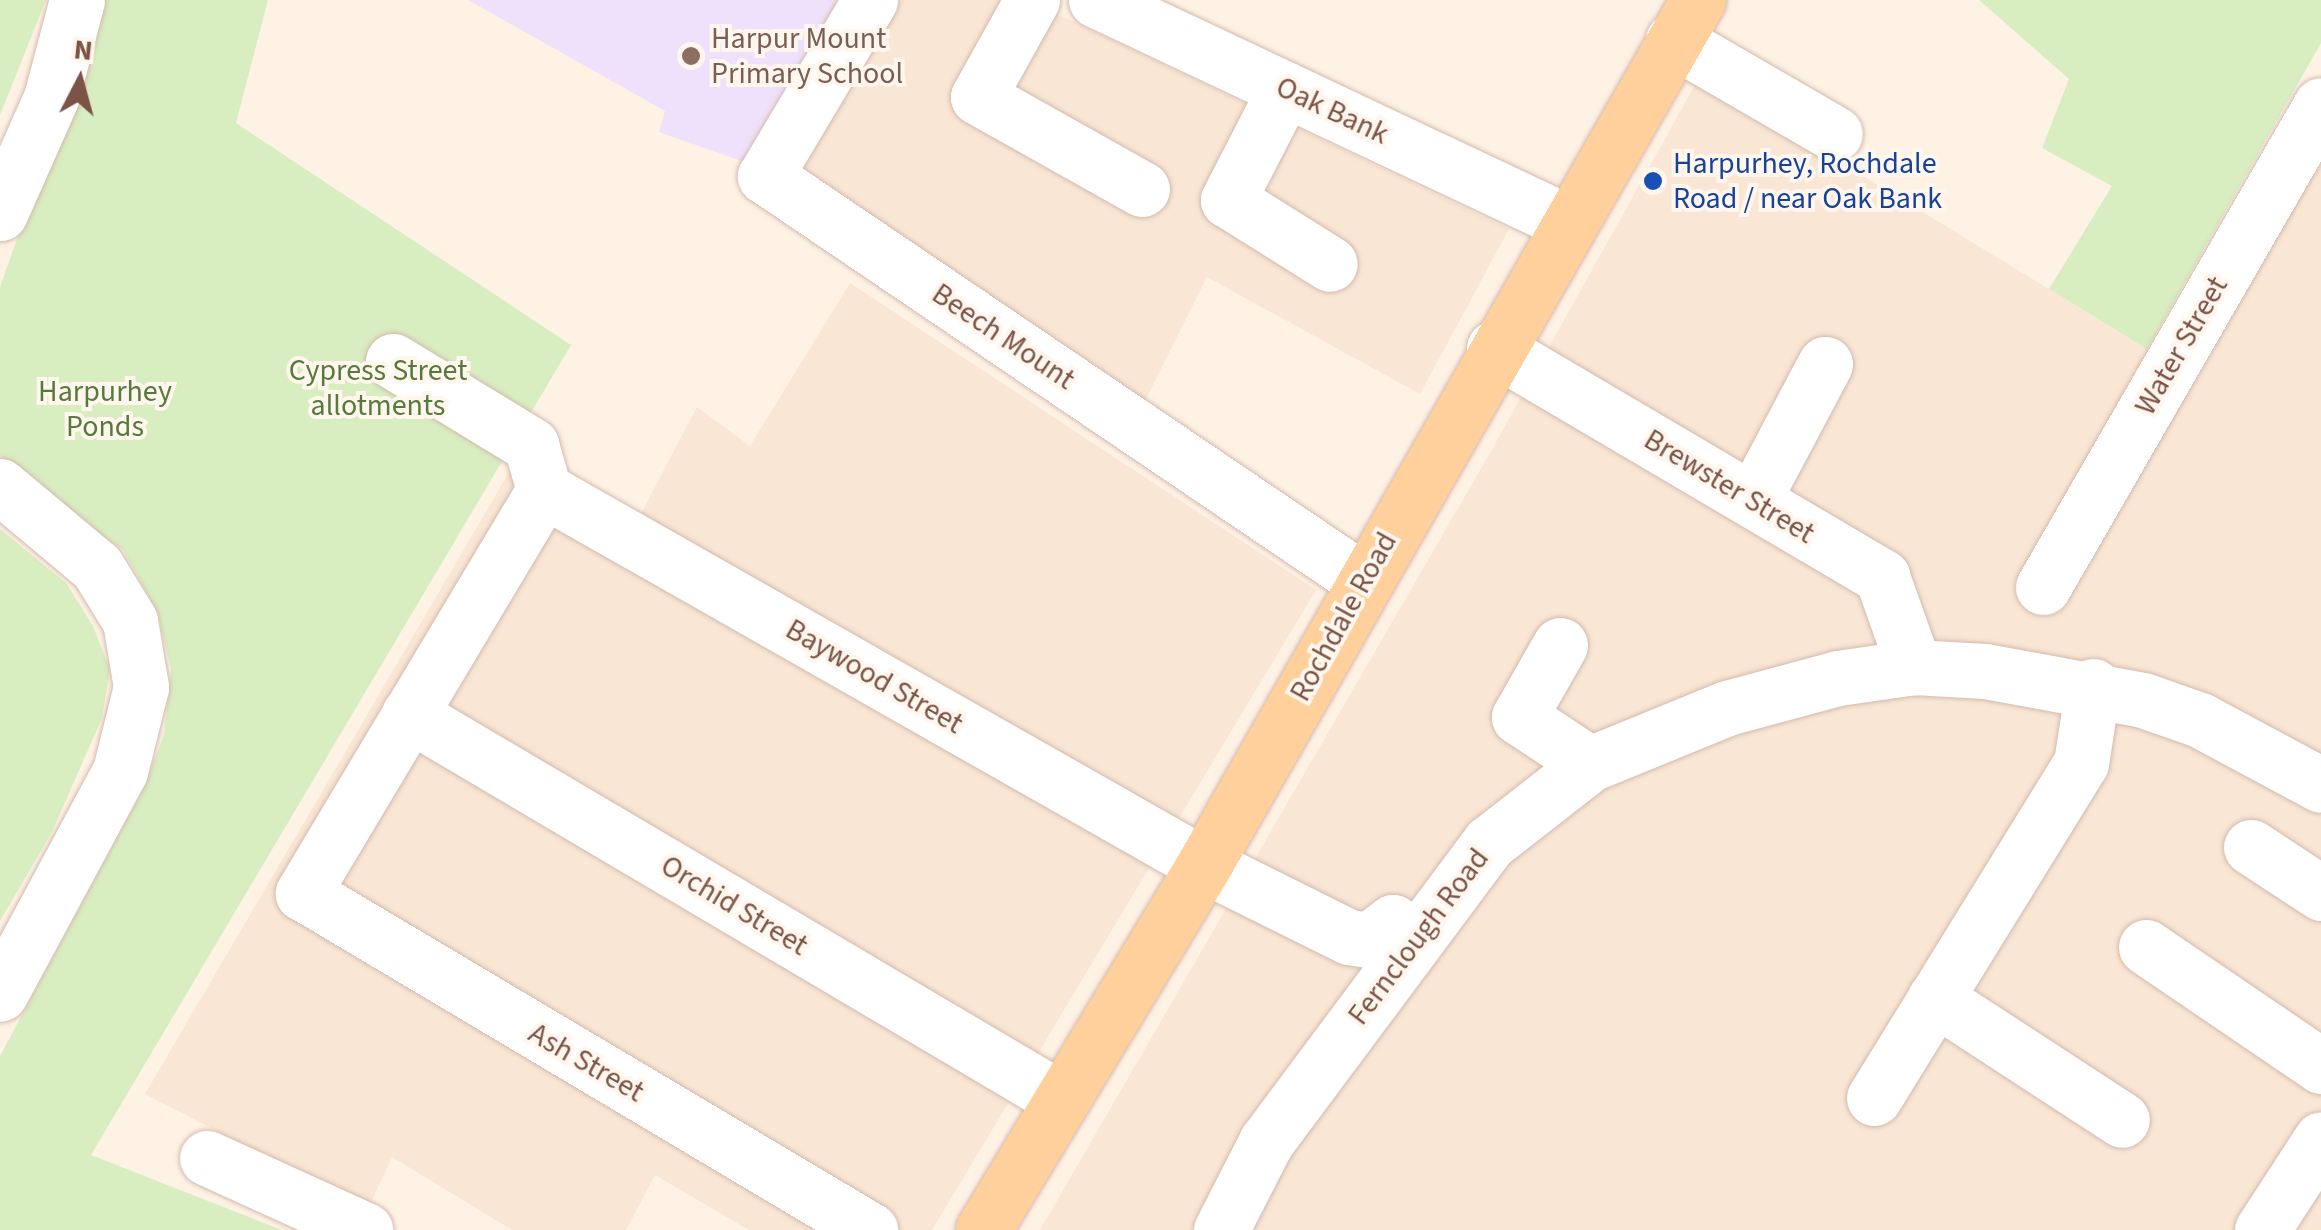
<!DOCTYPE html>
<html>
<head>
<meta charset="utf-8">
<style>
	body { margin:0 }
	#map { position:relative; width:2321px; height:1230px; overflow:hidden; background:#fef2e5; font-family:"Source Sans 3",sans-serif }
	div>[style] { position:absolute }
	.residential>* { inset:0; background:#f9e6d5 }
	.education>* { inset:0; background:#efe1fb }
	.green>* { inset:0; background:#d8eec1 }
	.roads { filter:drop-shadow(0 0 2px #d4baac) drop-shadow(0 0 2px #d4baac) }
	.minor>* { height:55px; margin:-27.5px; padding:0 27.5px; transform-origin:27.5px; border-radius:27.5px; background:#fff }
	.major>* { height:55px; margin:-27.5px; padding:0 27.5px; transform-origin:27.5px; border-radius:27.5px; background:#ffd09c }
	.dots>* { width:28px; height:28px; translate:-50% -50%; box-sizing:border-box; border:5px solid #fff6ee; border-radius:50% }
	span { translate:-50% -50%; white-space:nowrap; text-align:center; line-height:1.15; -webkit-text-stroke:8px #fff6ee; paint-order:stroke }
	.education-label { font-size:30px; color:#785e54 }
	.left { translate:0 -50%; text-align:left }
	.street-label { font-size:30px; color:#7b5447 }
	.transit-label { font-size:30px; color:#164399 }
	.park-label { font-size:30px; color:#547b3b }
	.north { position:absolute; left:30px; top:30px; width:100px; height:100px; -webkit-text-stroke:8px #fff6ee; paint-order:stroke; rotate:6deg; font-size:28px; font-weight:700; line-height:40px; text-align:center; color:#7b5447 }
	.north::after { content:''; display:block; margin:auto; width:35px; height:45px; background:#7b5447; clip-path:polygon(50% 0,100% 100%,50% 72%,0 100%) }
</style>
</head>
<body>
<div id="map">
	<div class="residential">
		<i style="clip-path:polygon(891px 0,1028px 0,1509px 229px,1420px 394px,1207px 277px,1136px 419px,779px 170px)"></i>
		<i style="clip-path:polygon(1700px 76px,2183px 371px,2321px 130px,2321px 1230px,1040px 1230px,1490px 453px)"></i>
		<i style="clip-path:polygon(850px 283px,1316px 590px,932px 1230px,749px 1230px,655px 1175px,626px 1230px,512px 1230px,392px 1157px,368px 1209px,145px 1094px,525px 445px,636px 523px,697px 407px,750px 446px)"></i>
	</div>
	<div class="education">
		<i style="clip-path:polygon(468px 0,848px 0,750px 164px,659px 132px,665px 111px)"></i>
	</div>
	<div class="green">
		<i style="clip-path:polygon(0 0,46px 0,0 115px)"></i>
		<i style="clip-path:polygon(102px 0,268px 0,236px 123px,571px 345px,91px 1155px,282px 1230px,0 1230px,0 1056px,142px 791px,164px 735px,171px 669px,157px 611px,123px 550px,32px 487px,0 455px,0 287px)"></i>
		<i style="clip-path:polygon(1979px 0,2321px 0,2321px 43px,2147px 349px,2049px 289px,2112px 186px,2042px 148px,2069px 79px)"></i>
		<i style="clip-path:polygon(0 529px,66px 583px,93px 626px,110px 670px,102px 718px,52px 832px,0 921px)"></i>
	</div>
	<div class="roads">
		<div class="minor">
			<i style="left:870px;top:0;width:205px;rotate:120.8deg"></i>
			<i style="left:765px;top:176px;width:724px;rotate:34.08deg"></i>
			<i style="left:1032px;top:0;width:111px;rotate:119.1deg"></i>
			<i style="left:978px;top:97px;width:188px;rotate:29.3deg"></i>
			<i style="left:1096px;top:0;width:521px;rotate:25.24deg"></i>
			<i style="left:1673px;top:40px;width:187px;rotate:30.1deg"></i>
			<i style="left:1285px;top:89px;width:125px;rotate:117.2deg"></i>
			<i style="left:1228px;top:200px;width:120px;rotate:32.1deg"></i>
			<i style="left:0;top:213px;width:126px;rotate:-66.1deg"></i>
			<i style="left:51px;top:98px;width:101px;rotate:-75.1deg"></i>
			<i style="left:1494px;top:348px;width:451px;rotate:30.5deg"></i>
			<i style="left:1882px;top:577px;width:96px;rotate:70.4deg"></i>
			<i style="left:393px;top:361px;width:162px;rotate:31.3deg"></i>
			<i style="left:531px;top:445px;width:47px;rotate:73.9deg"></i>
			<i style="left:0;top:486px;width:126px;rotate:39.9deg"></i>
			<i style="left:97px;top:567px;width:63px;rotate:58.6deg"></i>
			<i style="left:130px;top:621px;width:67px;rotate:80.5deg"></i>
			<i style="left:141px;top:687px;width:87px;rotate:104deg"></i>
			<i style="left:120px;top:771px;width:253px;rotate:118.3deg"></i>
			<i style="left:544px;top:490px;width:470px;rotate:120.9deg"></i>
			<i style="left:303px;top:893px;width:660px;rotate:30.73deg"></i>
			<i style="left:544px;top:490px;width:759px;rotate:29.6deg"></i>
			<i style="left:1204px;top:865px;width:162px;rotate:26.4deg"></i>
			<i style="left:1349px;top:937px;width:20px;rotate:9deg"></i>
			<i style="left:1369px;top:940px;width:30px;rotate:-37deg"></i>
			<i style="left:1393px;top:922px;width:27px;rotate:33deg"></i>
			<i style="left:1753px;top:500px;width:154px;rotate:-62.1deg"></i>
			<i style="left:2043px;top:587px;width:556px;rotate:-60.03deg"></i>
			<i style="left:1560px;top:645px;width:83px;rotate:119.7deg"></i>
			<i style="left:1519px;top:717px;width:85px;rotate:33.5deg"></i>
			<i style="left:409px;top:714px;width:755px;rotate:30.57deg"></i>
			<i style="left:2251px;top:847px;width:84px;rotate:33.3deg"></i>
			<i style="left:2146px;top:947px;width:212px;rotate:34.2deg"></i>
			<i style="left:1935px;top:998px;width:223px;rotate:33.1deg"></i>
			<i style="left:1874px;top:1098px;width:394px;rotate:-58.3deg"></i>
			<i style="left:2081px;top:763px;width:78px;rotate:-81.1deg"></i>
			<i style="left:207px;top:1158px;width:174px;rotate:24.5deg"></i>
			<i style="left:1221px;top:1230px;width:99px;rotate:-62.9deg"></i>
			<i style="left:1266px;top:1142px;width:373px;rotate:-53.3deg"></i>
			<i style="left:1489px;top:843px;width:128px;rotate:-38deg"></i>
			<i style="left:1590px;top:764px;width:148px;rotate:-22.2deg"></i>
			<i style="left:1727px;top:708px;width:115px;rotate:-15.1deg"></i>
			<i style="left:1838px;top:678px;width:77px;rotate:-8.2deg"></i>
			<i style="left:1914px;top:667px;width:71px;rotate:3.2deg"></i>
			<i style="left:1985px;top:671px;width:161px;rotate:10.4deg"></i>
			<i style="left:2143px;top:700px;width:60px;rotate:19.3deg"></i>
			<i style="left:2200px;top:720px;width:137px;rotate:28.2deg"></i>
			<i style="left:2262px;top:1230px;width:108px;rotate:-57deg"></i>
		</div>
		<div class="major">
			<i style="left:983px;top:1230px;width:427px;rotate:-58.8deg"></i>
			<i style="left:1204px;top:865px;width:996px;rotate:-60.27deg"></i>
		</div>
	</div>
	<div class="dots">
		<i style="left:691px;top:56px;background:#8d6e63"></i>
		<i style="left:1653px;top:181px;background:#1a4fb4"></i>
	</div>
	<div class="education-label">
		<span class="left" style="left:711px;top:56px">Harpur Mount<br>Primary School</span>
	</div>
	<div class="street-label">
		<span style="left:1332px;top:111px;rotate:25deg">Oak Bank</span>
		<span style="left:1003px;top:337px;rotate:34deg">Beech Mount</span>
		<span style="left:2182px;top:346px;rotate:-60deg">Water Street</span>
		<span style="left:1729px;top:487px;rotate:31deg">Brewster Street</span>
		<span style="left:1344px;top:617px;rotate:-61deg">Rochdale Road</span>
		<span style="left:874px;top:677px;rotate:30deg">Baywood Street</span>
		<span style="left:734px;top:906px;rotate:31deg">Orchid Street</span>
		<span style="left:1419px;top:937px;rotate:-53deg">Fernclough Road</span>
		<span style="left:586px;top:1063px;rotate:30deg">Ash Street</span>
	</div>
	<div class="transit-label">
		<span class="left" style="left:1673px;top:181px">Harpurhey, Rochdale<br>Road / near Oak Bank</span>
	</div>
	<div class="park-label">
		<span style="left:378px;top:388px">Cypress Street<br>allotments</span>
		<span style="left:105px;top:409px">Harpurhey<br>Ponds</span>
	</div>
	<div class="north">N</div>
</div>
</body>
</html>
